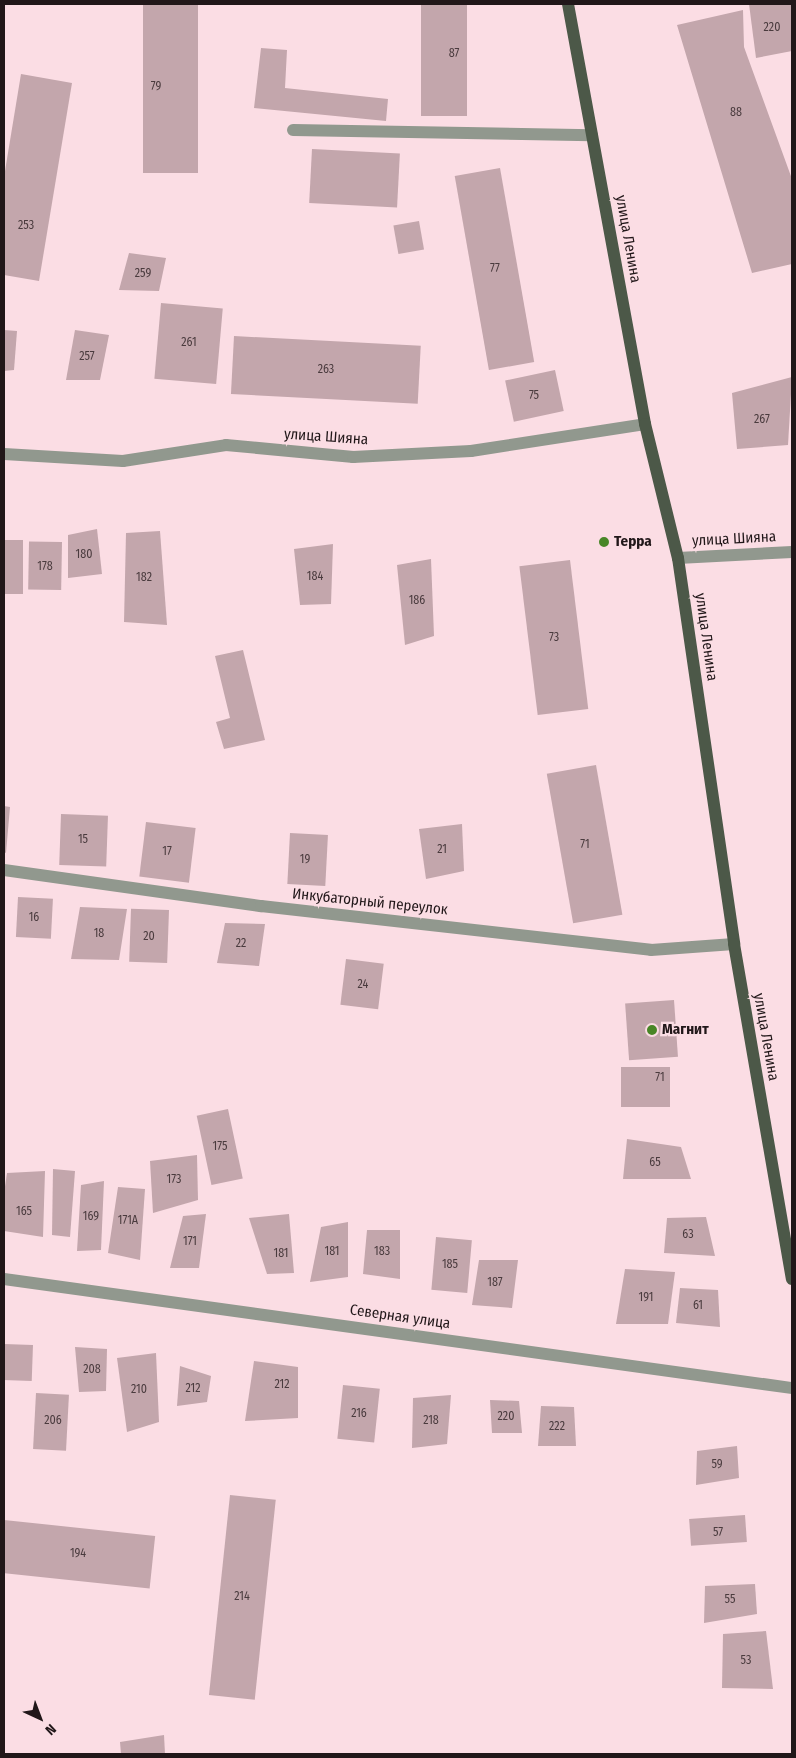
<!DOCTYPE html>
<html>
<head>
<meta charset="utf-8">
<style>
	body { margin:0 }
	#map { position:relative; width:796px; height:1758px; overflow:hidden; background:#fbdde4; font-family:"Fira Sans Condensed",sans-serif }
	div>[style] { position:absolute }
	.building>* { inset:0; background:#c3a6ac; transform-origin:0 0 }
	.minor>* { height:12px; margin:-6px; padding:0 6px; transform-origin:6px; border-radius:6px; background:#91988e }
	.major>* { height:12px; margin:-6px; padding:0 6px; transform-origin:6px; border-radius:6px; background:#4c5848 }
	.dots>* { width:14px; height:14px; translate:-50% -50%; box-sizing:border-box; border:2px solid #fbdde4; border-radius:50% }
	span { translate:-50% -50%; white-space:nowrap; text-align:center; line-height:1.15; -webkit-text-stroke:4.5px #fbdde4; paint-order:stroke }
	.number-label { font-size:12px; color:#4a3b3e }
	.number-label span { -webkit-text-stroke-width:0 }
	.street-label { font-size:15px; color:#211719 }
	.poi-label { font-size:15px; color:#211719; font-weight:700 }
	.left { translate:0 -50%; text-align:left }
	.frame { position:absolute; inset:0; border:5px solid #211719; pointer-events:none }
	.north { position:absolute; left:15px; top:1693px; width:50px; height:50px; -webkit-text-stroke:4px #fbdde4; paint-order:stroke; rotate:137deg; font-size:14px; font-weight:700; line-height:20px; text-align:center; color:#211719 }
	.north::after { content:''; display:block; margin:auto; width:18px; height:22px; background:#211719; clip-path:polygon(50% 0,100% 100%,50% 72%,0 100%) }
</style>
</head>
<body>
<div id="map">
	<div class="building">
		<i style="left:143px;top:4px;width:55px;height:169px"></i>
		<i style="left:421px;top:4px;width:46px;height:112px"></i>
		<i style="clip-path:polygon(749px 4px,792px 4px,792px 51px,756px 58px)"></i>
		<i style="clip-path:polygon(743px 10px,744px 47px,792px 179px,792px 264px,752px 273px,677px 25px)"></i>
		<i style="clip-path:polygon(261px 48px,287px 50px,285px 88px,388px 99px,386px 121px,254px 108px)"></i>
		<i style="clip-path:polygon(21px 74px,72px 83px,39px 281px,4px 275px,4px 177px)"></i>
		<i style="left:312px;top:149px;width:88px;height:54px;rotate:3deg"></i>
		<i style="left:500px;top:168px;width:197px;height:46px;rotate:80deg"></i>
		<i style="left:419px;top:221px;width:29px;height:26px;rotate:80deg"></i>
		<i style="clip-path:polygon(129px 253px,166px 258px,159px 291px,119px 290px)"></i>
		<i style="left:161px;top:303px;width:62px;height:76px;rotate:5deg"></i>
		<i style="clip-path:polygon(4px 330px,17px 331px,14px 370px,4px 371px)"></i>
		<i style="clip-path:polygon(75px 330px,109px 335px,100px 380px,66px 380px)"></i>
		<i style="left:234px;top:336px;width:187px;height:58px;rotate:3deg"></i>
		<i style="left:555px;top:370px;width:42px;height:51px;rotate:78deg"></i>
		<i style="clip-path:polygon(792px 377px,788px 445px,737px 449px,732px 393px)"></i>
		<i style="clip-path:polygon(97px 529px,102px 574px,68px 578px,68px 535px)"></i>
		<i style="clip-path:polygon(160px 531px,167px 625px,124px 622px,126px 533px)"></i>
		<i style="left:4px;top:540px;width:19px;height:54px"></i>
		<i style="left:62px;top:542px;width:48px;height:33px;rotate:91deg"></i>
		<i style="clip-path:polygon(333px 544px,331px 604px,300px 605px,294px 549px)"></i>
		<i style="clip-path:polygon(431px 559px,434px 636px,405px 645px,397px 565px)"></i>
		<i style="left:570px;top:560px;width:150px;height:51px;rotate:83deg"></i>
		<i style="clip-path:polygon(243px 650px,265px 740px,224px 749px,216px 722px,230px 718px,215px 656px)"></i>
		<i style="left:596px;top:765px;width:152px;height:50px;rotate:80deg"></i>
		<i style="clip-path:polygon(4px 806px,10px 807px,6px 853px,4px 852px)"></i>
		<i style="left:61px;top:814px;width:47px;height:51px;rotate:2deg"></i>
		<i style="left:146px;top:822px;width:50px;height:55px;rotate:7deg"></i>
		<i style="clip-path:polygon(462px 824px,464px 871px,426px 879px,419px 829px)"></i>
		<i style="left:290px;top:833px;width:38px;height:51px;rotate:3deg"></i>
		<i style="left:18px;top:897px;width:35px;height:40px;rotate:3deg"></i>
		<i style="clip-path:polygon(80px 907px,127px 909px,119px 960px,71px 959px)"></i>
		<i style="left:169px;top:910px;width:53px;height:38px;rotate:92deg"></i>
		<i style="clip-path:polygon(225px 923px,265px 924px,259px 966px,217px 963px)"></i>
		<i style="left:346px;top:959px;width:38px;height:46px;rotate:7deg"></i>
		<i style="left:674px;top:1000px;width:57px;height:49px;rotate:86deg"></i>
		<i style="left:621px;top:1067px;width:49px;height:40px"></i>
		<i style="left:228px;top:1109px;width:71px;height:32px;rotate:78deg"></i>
		<i style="clip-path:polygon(627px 1139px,681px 1147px,691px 1179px,623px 1179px)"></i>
		<i style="clip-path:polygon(197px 1155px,198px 1200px,153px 1213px,150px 1161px)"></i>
		<i style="clip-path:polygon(53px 1169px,75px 1171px,70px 1237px,52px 1235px)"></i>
		<i style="clip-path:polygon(45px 1171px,43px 1237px,4px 1231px,4px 1193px,7px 1173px)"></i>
		<i style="clip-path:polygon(104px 1181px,101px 1250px,77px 1251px,81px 1185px)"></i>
		<i style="clip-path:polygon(118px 1187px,145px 1189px,140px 1260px,108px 1253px)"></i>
		<i style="clip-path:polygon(206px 1214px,199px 1268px,170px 1268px,183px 1216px)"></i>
		<i style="clip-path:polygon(289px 1214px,294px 1273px,267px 1274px,249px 1218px)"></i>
		<i style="clip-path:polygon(706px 1217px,715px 1256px,664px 1253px,667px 1218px)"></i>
		<i style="clip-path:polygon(348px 1222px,348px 1277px,310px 1282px,321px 1227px)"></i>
		<i style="clip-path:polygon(367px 1230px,400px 1230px,400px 1279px,363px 1274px)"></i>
		<i style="left:436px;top:1237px;width:36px;height:53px;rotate:5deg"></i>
		<i style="clip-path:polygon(479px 1260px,518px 1260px,512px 1308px,472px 1305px)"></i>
		<i style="clip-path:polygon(625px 1269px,675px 1272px,668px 1324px,616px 1324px)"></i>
		<i style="clip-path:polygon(680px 1288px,718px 1290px,720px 1327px,676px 1323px)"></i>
		<i style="left:4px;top:1344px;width:29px;height:36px;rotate:2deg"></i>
		<i style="clip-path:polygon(75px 1347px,107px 1349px,106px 1391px,79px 1392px)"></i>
		<i style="clip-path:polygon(156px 1353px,159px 1422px,127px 1432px,117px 1358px)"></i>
		<i style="clip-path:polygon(254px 1361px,298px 1367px,298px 1418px,245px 1421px)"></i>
		<i style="clip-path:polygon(180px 1366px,211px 1376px,207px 1402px,177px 1406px)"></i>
		<i style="left:343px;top:1385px;width:37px;height:54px;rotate:6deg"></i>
		<i style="left:36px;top:1393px;width:33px;height:56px;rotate:3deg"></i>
		<i style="clip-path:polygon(451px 1395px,447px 1444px,412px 1448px,413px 1398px)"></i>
		<i style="clip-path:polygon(490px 1400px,519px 1401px,522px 1433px,492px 1433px)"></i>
		<i style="clip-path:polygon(541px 1406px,574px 1407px,576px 1446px,538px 1446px)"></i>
		<i style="clip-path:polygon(737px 1446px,739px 1478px,696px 1485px,697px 1451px)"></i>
		<i style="left:230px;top:1495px;width:46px;height:201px;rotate:6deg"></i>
		<i style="left:745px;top:1515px;width:27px;height:56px;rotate:86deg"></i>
		<i style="left:4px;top:1520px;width:152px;height:53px;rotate:6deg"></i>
		<i style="clip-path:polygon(755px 1584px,757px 1614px,704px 1623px,705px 1586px)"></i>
		<i style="clip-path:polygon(766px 1631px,773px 1689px,722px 1688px,723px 1634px)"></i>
		<i style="clip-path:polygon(164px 1735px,165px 1754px,121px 1754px,120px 1742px)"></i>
	</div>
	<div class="minor">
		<i style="left:293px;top:130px;width:299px;rotate:1deg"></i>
		<i style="left:4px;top:454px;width:119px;rotate:3.4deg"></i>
		<i style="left:123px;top:461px;width:104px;rotate:-8.8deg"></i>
		<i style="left:226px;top:445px;width:128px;rotate:5.4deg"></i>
		<i style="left:353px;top:457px;width:118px;rotate:-2.9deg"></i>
		<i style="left:471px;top:451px;width:176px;rotate:-8.8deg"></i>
		<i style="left:678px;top:558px;width:114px;rotate:-3deg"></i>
		<i style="left:4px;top:870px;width:260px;rotate:8deg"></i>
		<i style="left:261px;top:906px;width:392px;rotate:6.4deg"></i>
		<i style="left:651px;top:950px;width:83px;rotate:-4.1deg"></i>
		<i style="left:4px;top:1279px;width:796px;rotate:7.88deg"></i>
	</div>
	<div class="major">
		<i style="left:568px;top:4px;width:427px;rotate:79.6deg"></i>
		<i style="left:645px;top:424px;width:138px;rotate:76.2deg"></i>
		<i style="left:678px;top:558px;width:390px;rotate:81.7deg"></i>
		<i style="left:734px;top:944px;width:340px;rotate:80.2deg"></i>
	</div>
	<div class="dots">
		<i style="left:604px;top:542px;background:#488626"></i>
		<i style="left:652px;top:1030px;background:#488626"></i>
	</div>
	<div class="number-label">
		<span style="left:772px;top:28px">220</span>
		<span style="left:454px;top:54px">87</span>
		<span style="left:156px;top:87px">79</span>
		<span style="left:736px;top:113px">88</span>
		<span style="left:26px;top:226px">253</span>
		<span style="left:495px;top:269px">77</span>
		<span style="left:143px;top:274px">259</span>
		<span style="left:189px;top:343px">261</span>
		<span style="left:87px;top:357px">257</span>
		<span style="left:326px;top:370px">263</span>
		<span style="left:534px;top:396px">75</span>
		<span style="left:762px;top:420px">267</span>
		<span style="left:84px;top:555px">180</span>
		<span style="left:45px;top:567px">178</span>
		<span style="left:315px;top:577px">184</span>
		<span style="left:144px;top:578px">182</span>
		<span style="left:417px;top:601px">186</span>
		<span style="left:554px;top:638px">73</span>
		<span style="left:83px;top:840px">15</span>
		<span style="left:585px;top:845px">71</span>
		<span style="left:442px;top:850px">21</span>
		<span style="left:167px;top:852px">17</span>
		<span style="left:305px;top:860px">19</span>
		<span style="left:34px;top:918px">16</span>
		<span style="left:99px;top:934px">18</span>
		<span style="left:149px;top:937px">20</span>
		<span style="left:241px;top:944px">22</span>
		<span style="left:363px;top:985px">24</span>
		<span style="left:660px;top:1078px">71</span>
		<span style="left:220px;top:1147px">175</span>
		<span style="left:655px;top:1163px">65</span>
		<span style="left:174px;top:1180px">173</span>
		<span style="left:24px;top:1212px">165</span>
		<span style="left:91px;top:1217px">169</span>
		<span style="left:128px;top:1221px">171А</span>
		<span style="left:688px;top:1235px">63</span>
		<span style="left:190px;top:1242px">171</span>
		<span style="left:332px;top:1252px">181</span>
		<span style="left:382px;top:1252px">183</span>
		<span style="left:281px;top:1254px">181</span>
		<span style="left:450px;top:1265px">185</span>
		<span style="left:495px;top:1283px">187</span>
		<span style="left:646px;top:1298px">191</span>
		<span style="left:698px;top:1306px">61</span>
		<span style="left:92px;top:1370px">208</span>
		<span style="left:282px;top:1385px">212</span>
		<span style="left:193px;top:1389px">212</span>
		<span style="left:139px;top:1390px">210</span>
		<span style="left:359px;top:1414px">216</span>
		<span style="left:506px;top:1417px">220</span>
		<span style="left:53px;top:1421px">206</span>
		<span style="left:431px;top:1421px">218</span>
		<span style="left:557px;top:1427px">222</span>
		<span style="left:717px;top:1465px">59</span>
		<span style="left:718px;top:1533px">57</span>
		<span style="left:78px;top:1554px">194</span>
		<span style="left:242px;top:1597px">214</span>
		<span style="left:730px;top:1600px">55</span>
		<span style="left:746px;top:1661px">53</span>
	</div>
	<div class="street-label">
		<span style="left:628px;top:239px;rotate:80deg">улица Ленина</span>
		<span style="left:326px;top:437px;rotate:4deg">улица Шияна</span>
		<span style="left:734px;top:539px;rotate:-3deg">улица Шияна</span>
		<span style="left:706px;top:637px;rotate:82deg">улица Ленина</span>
		<span style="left:370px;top:902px;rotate:6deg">Инкубаторный переулок</span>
		<span style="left:766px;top:1037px;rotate:80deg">улица Ленина</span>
		<span style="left:400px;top:1317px;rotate:8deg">Северная улица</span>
	</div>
	<div class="poi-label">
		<span class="left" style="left:614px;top:542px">Терра</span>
		<span class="left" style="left:662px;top:1030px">Магнит</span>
	</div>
	<div class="frame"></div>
	<div class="north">N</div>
</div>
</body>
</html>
